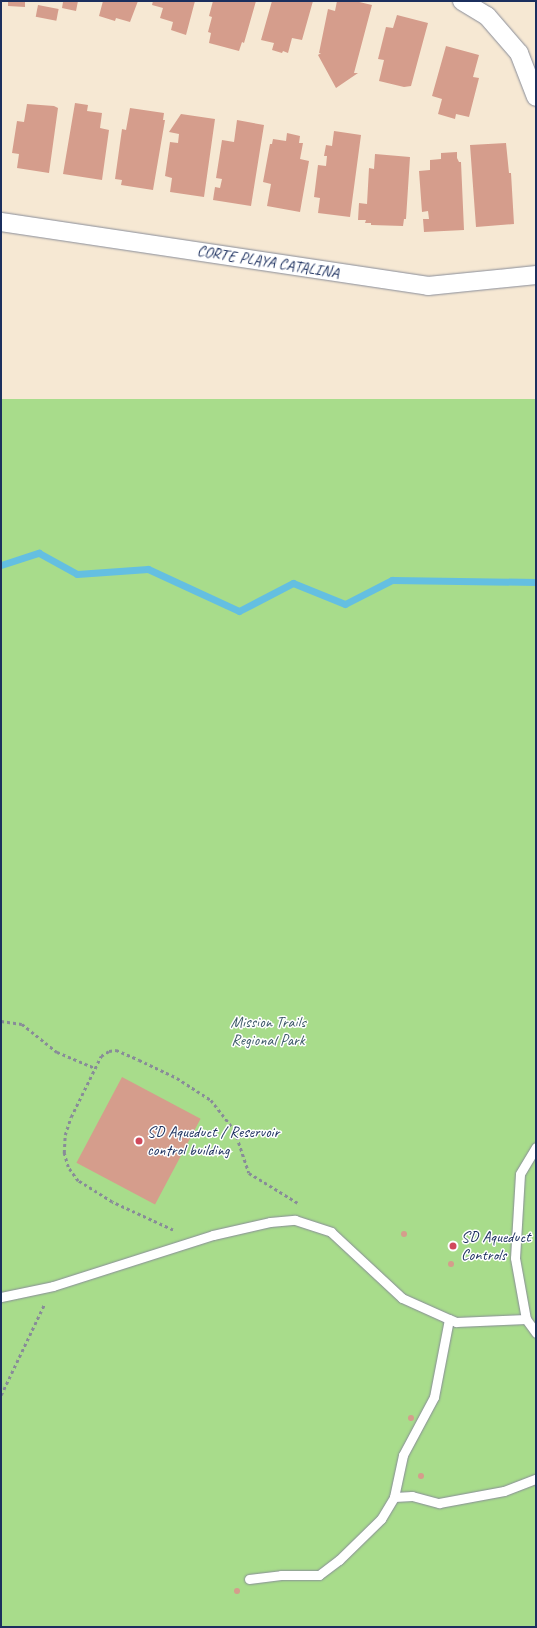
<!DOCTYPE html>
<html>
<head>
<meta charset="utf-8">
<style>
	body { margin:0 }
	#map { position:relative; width:537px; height:1628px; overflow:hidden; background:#f6e8d3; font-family:Caveat,sans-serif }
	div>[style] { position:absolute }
	.green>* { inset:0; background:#a8dc8b; transform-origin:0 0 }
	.stream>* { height:7px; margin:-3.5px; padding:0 3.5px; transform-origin:3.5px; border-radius:3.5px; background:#64bfe1 }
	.building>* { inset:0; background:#d59d8c; transform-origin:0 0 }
	.round { border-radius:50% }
	.path>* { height:2.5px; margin-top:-1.25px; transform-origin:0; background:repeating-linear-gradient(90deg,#888c98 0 3px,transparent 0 6px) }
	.roads { filter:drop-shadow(0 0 1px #888c98) drop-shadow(0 0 1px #888c98) }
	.lane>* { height:9px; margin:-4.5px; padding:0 4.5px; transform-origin:4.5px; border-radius:4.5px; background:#fff }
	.street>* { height:18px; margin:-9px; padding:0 9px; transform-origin:9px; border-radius:9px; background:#fff }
	.dots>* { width:11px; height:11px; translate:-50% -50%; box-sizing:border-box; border:2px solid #fff; border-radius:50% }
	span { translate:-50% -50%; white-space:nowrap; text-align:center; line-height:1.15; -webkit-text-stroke:3px #fff; paint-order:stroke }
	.street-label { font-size:16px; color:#1b2f5e }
	.park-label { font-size:16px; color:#3e5a69 }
	.poi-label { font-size:16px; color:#1b2f5e }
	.left { translate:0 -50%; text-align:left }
	.frame { position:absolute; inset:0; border:2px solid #1b2f5e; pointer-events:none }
</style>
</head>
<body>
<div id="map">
	<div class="green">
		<i style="left:536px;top:399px;width:1228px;height:536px;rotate:90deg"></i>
	</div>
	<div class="stream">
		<i style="left:1px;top:565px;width:40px;rotate:-18deg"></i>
		<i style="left:39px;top:553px;width:43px;rotate:28.9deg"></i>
		<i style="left:77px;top:574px;width:71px;rotate:-4deg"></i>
		<i style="left:148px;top:569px;width:100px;rotate:24.8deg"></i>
		<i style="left:239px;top:611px;width:61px;rotate:-27.4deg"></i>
		<i style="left:293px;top:583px;width:56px;rotate:22deg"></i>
		<i style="left:345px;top:604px;width:53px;rotate:-27.1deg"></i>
		<i style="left:392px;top:580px;width:144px;rotate:0.8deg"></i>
	</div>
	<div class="building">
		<i style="clip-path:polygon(8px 1px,25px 1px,25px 7px,8px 6px)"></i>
		<i style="clip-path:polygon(60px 1px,78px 1px,76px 11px,62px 8px,63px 2px)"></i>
		<i style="clip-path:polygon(103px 1px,138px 1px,130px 22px,116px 18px,115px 21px,99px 16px)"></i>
		<i style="clip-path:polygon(153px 1px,195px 1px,186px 35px,171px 30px,173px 22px,160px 18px,163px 8px,152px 5px)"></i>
		<i style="clip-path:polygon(213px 1px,256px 1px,244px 43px,242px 42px,239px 51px,209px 43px,211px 33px,208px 32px,212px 17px,209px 16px)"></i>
		<i style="clip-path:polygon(272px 1px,313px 1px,302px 40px,292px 38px,288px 53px,283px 51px,282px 53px,272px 50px,274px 43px,261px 40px)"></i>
		<i style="clip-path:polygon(337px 1px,355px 1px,372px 5px,354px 73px,358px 73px,336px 88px,318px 55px,321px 53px,319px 53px,328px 9px,335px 11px)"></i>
		<i style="left:38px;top:5px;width:21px;height:12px;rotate:11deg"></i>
		<i style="clip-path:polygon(397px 15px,428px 23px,411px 86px,404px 87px,379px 81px,384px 60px,378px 59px,386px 27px,393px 28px)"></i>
		<i style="clip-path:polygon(446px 46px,479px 55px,473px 77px,479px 78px,469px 117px,456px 114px,455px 119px,438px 114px,442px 99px,432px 96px)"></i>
		<i style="clip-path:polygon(75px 103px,88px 105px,87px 111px,102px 113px,100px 128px,109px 130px,102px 180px,63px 174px)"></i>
		<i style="clip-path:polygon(27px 104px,54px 106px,58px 108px,49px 173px,17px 168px,19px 154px,12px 153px,17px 121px,24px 122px)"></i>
		<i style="clip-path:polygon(130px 108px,164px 113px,163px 120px,165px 120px,153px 190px,121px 185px,122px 180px,115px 179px,122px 129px,126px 130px)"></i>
		<i style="clip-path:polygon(181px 114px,215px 119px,204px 197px,170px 192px,172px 178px,165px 176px,170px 142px,178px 143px,179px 134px,169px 132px)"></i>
		<i style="clip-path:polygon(237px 120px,264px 125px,251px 206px,213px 200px,215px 187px,220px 188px,222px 179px,216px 178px,222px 140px,234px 142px)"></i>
		<i style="clip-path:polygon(334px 131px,361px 135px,350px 217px,318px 213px,320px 198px,314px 197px,318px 165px,326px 166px,327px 156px,324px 156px,326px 145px,332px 146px)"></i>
		<i style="clip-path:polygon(287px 133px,300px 136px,299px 143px,303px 143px,300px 159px,309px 161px,300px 212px,267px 206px,271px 184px,263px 182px,270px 144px,272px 144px,273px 139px,286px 141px)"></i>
		<i style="clip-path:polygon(506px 143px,509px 173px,511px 173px,514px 224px,476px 227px,470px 145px)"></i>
		<i style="clip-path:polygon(457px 152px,457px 158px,459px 162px,461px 162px,464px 230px,424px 232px,423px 219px,429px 219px,428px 211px,422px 212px,419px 171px,430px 170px,430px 160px,441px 159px,441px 153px)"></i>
		<i style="clip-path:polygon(375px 154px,410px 157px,406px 219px,404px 219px,403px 226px,371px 225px,371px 223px,365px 223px,366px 220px,358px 220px,359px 203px,367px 204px,369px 168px,374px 169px)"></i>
		<i style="left:122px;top:1077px;width:89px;height:97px;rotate:28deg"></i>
		<i class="round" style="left:401px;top:1231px;width:6px;height:6px"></i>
		<i class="round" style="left:450px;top:1243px;width:6px;height:6px"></i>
		<i class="round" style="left:448px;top:1261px;width:6px;height:6px"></i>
		<i class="round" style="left:408px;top:1415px;width:6px;height:6px"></i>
		<i class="round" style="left:418px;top:1473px;width:6px;height:6px"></i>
		<i class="round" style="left:234px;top:1588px;width:6px;height:6px"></i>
	</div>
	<div class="path">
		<i style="left:1px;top:1021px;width:21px;rotate:8deg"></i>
		<i style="left:22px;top:1024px;width:45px;rotate:38.7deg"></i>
		<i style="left:57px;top:1052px;width:41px;rotate:22.8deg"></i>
		<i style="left:173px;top:1230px;width:67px;rotate:-155.3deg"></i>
		<i style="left:112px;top:1202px;width:40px;rotate:-148deg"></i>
		<i style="left:78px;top:1181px;width:17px;rotate:-126deg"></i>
		<i style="left:68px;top:1167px;width:15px;rotate:-106deg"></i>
		<i style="left:64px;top:1153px;width:18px;rotate:-87deg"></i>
		<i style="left:65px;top:1135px;width:19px;rotate:-72deg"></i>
		<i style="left:71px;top:1117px;width:68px;rotate:-63.8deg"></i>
		<i style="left:101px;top:1056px;width:9px;rotate:-32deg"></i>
		<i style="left:109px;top:1051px;width:7px;rotate:-8deg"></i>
		<i style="left:116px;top:1050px;width:25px;rotate:23deg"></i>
		<i style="left:139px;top:1060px;width:42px;rotate:25.3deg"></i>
		<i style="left:177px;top:1078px;width:40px;rotate:32.9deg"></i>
		<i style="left:211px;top:1100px;width:39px;rotate:52deg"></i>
		<i style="left:235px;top:1131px;width:44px;rotate:71.6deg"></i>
		<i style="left:249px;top:1173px;width:57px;rotate:31.5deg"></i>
		<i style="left:1px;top:1395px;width:100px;rotate:-64.5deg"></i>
	</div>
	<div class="roads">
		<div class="lane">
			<i style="left:536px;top:1147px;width:31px;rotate:121deg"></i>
			<i style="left:520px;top:1174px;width:84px;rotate:93.4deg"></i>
			<i style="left:515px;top:1258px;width:62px;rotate:79.8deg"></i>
			<i style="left:526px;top:1319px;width:17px;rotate:54deg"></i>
			<i style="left:1px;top:1297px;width:53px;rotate:-11.9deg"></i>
			<i style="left:53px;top:1286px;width:168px;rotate:-17.7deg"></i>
			<i style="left:213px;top:1235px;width:58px;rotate:-12.8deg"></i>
			<i style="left:270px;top:1222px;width:25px;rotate:-5deg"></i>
			<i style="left:295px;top:1220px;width:38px;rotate:18deg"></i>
			<i style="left:331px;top:1232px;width:97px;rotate:42.9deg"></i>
			<i style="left:402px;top:1298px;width:51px;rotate:24.1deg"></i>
			<i style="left:449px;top:1319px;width:8px;rotate:23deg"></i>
			<i style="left:456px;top:1322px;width:70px;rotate:-2.5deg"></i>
			<i style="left:394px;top:1497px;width:18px;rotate:-3deg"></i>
			<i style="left:412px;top:1496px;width:28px;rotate:15deg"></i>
			<i style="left:439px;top:1503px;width:66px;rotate:-10.5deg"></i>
			<i style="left:504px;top:1491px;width:34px;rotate:-21deg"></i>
			<i style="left:249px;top:1579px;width:32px;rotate:-7deg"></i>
			<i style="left:281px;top:1575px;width:38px"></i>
			<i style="left:319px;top:1575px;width:25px;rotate:-37deg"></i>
			<i style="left:339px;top:1560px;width:59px;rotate:-44.3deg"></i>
			<i style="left:381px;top:1519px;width:26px;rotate:-59deg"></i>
			<i style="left:394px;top:1497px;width:43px;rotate:-77.9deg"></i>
			<i style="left:403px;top:1455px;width:66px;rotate:-61.9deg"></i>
			<i style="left:434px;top:1397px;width:79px;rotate:-79.1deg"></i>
		</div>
		<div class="street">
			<i style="left:462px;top:1px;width:29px;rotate:31deg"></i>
			<i style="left:487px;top:16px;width:49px;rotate:49.1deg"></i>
			<i style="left:519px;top:53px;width:47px;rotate:68.9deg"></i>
			<i style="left:1px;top:222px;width:432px;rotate:8.5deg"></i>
			<i style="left:428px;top:286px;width:109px;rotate:-5.8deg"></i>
		</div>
	</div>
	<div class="dots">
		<i style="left:139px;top:1141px;background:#d1495b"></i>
		<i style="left:453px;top:1246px;background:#d1495b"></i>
	</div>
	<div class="street-label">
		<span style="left:268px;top:262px;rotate:9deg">CORTE PLAYA CATALINA</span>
	</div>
	<div class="park-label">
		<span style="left:268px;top:1031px">Mission Trails<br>Regional Park</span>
	</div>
	<div class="poi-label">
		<span class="left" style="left:147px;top:1141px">SD Aqueduct / Reservoir<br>control building</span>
		<span class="left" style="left:461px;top:1246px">SD Aqueduct<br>Controls</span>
	</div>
	<div class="frame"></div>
</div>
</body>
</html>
